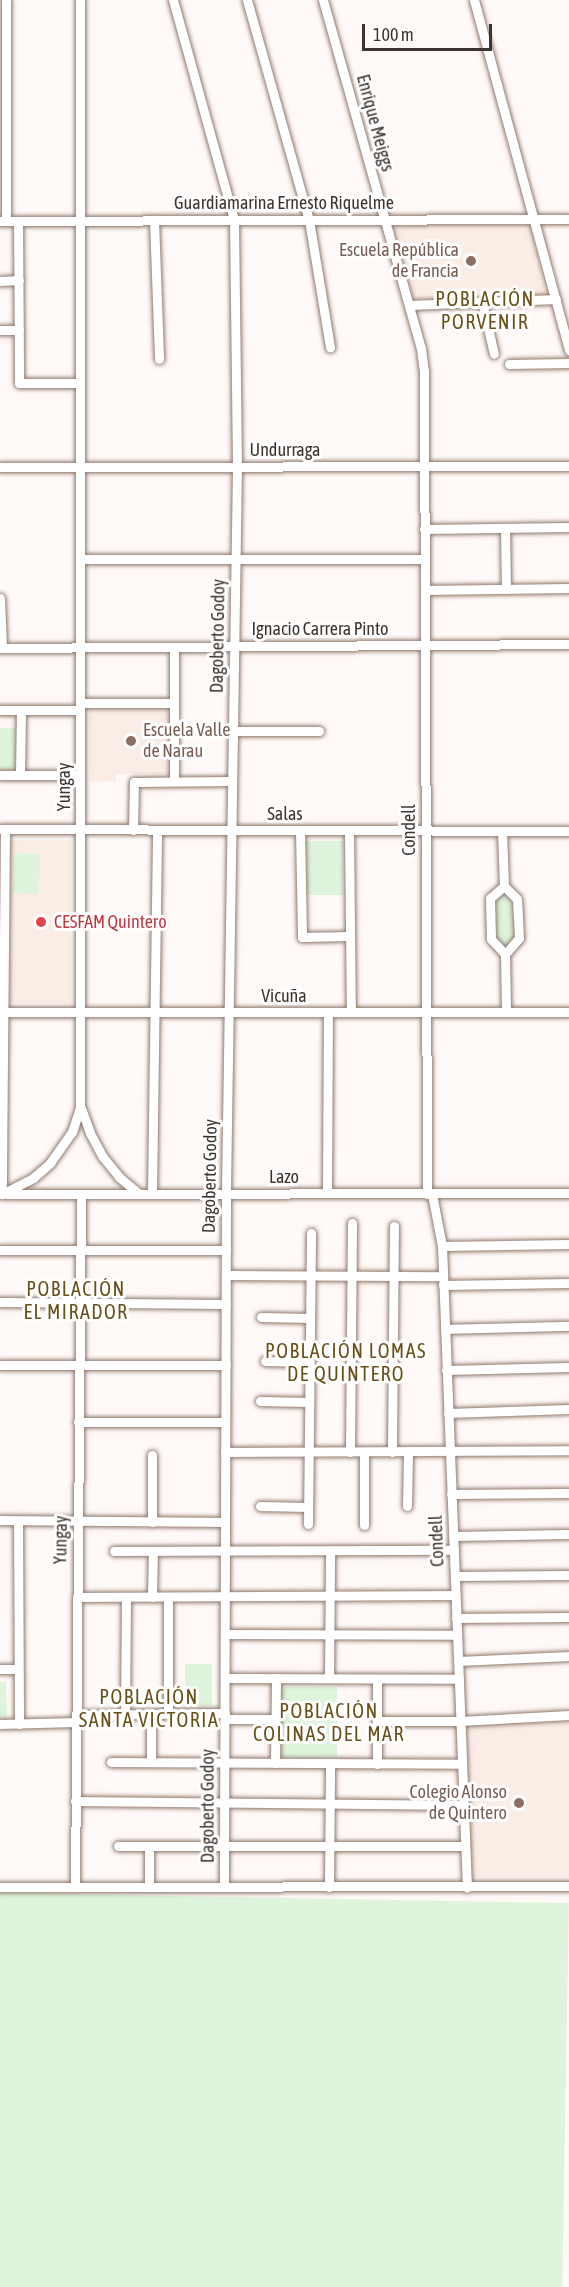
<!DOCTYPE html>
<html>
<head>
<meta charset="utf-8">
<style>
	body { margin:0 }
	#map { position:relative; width:569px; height:2287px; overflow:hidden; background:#fff9f7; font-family:"Asap Condensed",sans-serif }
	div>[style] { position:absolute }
	.built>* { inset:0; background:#faede6; transform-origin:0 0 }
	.green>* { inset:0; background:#def4dc; transform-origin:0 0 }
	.roads { filter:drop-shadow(0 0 2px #907a6d) drop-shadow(0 0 2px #907a6d) }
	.minor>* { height:9px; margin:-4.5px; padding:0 4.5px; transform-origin:4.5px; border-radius:4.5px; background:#fff }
	.dots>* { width:16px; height:16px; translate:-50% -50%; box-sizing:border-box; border:3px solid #fff; border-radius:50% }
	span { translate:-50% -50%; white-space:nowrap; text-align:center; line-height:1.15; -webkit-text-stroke:6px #fff; paint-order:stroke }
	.street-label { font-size:18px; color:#3e342f }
	.education-label { font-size:18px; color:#785e54 }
	.right { translate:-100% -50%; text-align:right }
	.left { translate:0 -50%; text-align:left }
	.health-label { font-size:18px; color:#be3a42 }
	.neighbourhood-label { font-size:20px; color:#695017; letter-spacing:1.5px }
	.scale { position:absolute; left:362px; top:24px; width:130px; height:27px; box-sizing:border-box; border:3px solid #3e342f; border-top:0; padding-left:8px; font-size:18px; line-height:21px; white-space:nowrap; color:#3e342f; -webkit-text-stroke:4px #fff; paint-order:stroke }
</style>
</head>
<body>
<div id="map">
	<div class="built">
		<i style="clip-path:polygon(531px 224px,546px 296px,413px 299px,393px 226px)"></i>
		<i style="clip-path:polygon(89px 706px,172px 708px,171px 774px,116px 774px,116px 781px,90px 782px)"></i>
		<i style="left:71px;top:840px;width:163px;height:61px;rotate:90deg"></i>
		<i style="left:569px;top:1722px;width:155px;height:102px;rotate:90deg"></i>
	</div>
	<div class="green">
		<i style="left:0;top:728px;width:18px;height:42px"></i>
		<i style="left:343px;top:841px;width:54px;height:38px;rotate:90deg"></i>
		<i style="left:14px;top:853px;width:26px;height:40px;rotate:2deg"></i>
		<i style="clip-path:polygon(504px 891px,514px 900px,516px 938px,507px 948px,493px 936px,493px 899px)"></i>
		<i style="left:185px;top:1664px;width:27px;height:42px"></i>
		<i style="clip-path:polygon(0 1682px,6px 1682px,7px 1718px,0 1718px)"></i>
		<i style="left:337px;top:1687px;width:70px;height:56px;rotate:90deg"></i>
		<i style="left:0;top:1893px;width:569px;height:394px;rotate:1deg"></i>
	</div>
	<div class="roads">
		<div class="minor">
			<i style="left:6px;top:0;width:221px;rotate:90deg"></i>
			<i style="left:173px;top:0;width:228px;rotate:74.5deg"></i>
			<i style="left:234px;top:220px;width:246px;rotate:89.3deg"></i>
			<i style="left:237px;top:466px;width:728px;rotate:90.87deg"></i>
			<i style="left:226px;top:1194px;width:692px;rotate:90.17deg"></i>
			<i style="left:247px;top:0;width:229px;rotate:74.3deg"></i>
			<i style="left:309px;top:220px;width:129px;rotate:80.6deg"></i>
			<i style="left:323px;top:0;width:362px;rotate:74.3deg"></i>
			<i style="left:421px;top:348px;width:23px;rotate:83deg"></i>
			<i style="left:424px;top:371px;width:823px;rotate:89.79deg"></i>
			<i style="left:474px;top:0;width:363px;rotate:74.8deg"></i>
			<i style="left:154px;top:220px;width:139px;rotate:87.9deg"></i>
			<i style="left:0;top:221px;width:569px;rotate:-0.2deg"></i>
			<i style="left:18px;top:221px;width:162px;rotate:89.6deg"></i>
			<i style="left:19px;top:383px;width:61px"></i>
			<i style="left:0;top:281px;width:19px;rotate:-3deg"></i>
			<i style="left:482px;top:302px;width:53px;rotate:77deg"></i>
			<i style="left:409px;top:305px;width:147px;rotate:-2.3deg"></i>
			<i style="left:0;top:330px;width:19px"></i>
			<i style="left:509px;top:364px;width:60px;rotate:-1deg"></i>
			<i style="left:0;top:467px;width:569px;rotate:-0.1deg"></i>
			<i style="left:505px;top:528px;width:61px;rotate:89.1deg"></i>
			<i style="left:424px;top:529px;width:145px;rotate:-0.8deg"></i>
			<i style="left:80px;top:559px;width:345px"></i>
			<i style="left:425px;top:590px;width:144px;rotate:-0.8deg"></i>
			<i style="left:0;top:598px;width:50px;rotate:87.7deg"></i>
			<i style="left:174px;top:647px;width:134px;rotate:90deg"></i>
			<i style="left:0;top:648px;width:569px;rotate:-0.4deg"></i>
			<i style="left:80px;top:703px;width:94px"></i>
			<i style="left:0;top:710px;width:80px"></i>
			<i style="left:233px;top:731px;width:86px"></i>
			<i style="left:0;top:775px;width:80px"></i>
			<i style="left:20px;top:775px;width:65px;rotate:-89.1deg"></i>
			<i style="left:1px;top:829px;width:568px;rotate:0.2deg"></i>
			<i style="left:5px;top:829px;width:365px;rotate:90.5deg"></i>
			<i style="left:2px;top:1194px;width:35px;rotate:-27deg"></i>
			<i style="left:33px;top:1178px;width:23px;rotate:-41deg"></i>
			<i style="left:50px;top:1163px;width:38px;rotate:-55deg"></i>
			<i style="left:72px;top:1132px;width:25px;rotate:-72deg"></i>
			<i style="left:80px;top:1108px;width:1108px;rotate:-90deg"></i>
			<i style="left:133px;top:830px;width:48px;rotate:-88.8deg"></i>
			<i style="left:134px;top:782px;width:98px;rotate:-0.6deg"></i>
			<i style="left:300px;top:830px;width:107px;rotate:88.9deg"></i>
			<i style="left:302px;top:937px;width:48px;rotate:-1.2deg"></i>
			<i style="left:349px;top:831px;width:181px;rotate:89.4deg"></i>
			<i style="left:502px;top:831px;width:55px;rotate:87.9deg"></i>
			<i style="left:504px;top:886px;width:18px;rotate:45deg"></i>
			<i style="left:517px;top:899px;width:39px;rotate:87deg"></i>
			<i style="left:519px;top:938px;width:21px;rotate:131deg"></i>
			<i style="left:504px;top:886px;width:18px;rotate:139deg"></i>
			<i style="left:490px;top:898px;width:41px;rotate:88.6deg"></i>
			<i style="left:491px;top:939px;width:21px;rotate:47deg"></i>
			<i style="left:505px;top:954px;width:58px;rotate:89deg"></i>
			<i style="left:0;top:1012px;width:569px"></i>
			<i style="left:81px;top:1108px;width:27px;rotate:70deg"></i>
			<i style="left:90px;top:1133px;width:27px;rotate:62deg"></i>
			<i style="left:103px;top:1157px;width:26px;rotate:51deg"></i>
			<i style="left:119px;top:1177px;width:26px;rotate:40deg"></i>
			<i style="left:327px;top:1193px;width:181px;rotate:-89.7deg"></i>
			<i style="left:7px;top:1194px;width:562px;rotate:-0.1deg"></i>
			<i style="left:152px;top:1194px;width:364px;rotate:-89.2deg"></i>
			<i style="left:432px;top:1194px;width:53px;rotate:79.1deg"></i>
			<i style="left:442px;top:1246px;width:642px;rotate:87.77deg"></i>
			<i style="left:442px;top:1246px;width:127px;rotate:-0.9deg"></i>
			<i style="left:0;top:1250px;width:226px"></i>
			<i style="left:226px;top:1275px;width:217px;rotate:0.3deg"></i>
			<i style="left:443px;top:1285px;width:126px;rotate:-0.9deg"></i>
			<i style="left:0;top:1302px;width:226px;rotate:0.5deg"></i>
			<i style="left:261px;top:1317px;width:49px;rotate:1.2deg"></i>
			<i style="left:445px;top:1329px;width:124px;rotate:-1.4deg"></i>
			<i style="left:265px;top:1361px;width:44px;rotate:1.3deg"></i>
			<i style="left:0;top:1365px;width:226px"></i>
			<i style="left:446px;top:1370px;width:123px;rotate:-1.4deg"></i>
			<i style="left:260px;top:1401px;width:49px;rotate:1.2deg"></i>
			<i style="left:448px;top:1413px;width:121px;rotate:-1.9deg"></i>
			<i style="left:78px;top:1422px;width:147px"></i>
			<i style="left:225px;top:1452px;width:344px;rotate:-0.3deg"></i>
			<i style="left:350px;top:1452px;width:229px;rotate:-89.5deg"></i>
			<i style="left:392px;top:1452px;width:226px;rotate:-89.5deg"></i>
			<i style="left:451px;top:1494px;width:118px;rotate:-0.5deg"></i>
			<i style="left:260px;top:1506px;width:48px;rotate:1.2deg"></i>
			<i style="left:407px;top:1506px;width:54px;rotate:-88.9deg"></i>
			<i style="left:0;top:1520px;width:225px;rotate:0.5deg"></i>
			<i style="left:18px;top:1521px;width:203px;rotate:89.7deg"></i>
			<i style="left:152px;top:1522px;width:67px;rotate:-90deg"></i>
			<i style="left:308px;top:1524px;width:291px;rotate:-89.4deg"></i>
			<i style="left:364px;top:1525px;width:73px;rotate:-90deg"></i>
			<i style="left:453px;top:1536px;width:116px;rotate:-1deg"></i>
			<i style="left:114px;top:1551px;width:340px;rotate:-0.2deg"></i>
			<i style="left:455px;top:1576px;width:114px;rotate:-0.5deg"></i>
			<i style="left:77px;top:1597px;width:378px;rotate:-0.3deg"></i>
			<i style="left:152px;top:1597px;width:46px;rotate:-88.8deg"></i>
			<i style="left:456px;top:1618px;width:113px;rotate:-0.5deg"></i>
			<i style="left:225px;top:1634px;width:232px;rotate:0.2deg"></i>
			<i style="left:458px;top:1661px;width:111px;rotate:-2.6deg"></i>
			<i style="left:0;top:1669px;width:18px"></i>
			<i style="left:225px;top:1678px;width:234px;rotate:0.2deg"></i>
			<i style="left:329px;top:1678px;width:127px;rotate:-89.5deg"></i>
			<i style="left:168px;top:1713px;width:116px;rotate:-90deg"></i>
			<i style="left:125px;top:1714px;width:117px;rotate:-89.5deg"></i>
			<i style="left:76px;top:1715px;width:149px;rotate:-0.8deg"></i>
			<i style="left:225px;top:1719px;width:51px"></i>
			<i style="left:377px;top:1721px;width:83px"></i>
			<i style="left:460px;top:1721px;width:109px;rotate:-3.2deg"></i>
			<i style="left:0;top:1724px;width:76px;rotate:-1.5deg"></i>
			<i style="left:111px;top:1762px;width:351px;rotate:0.3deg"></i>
			<i style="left:151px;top:1762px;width:48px;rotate:-90deg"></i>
			<i style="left:275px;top:1763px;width:85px;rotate:-89.3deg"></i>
			<i style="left:377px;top:1764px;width:85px;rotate:-90deg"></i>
			<i style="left:75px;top:1801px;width:389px;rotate:0.6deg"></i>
			<i style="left:118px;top:1846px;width:347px"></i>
			<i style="left:75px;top:1886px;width:692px;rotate:-89.5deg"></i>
			<i style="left:149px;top:1886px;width:39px;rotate:-90deg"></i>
			<i style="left:0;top:1887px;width:569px;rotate:-0.1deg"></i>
			<i style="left:329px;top:1887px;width:124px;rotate:-89.5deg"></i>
		</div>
	</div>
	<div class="dots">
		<i style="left:471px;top:261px;background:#8d6e63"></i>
		<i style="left:131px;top:741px;background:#8d6e63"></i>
		<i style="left:41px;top:922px;background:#e0444e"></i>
		<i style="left:519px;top:1803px;background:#8d6e63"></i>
	</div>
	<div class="street-label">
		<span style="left:375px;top:123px;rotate:75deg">Enrique Meiggs</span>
		<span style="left:284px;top:203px">Guardiamarina Ernesto Riquelme</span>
		<span style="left:285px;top:450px">Undurraga</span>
		<span style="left:320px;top:629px">Ignacio Carrera Pinto</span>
		<span style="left:218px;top:636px;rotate:-89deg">Dagoberto Godoy</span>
		<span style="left:64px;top:787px;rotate:-90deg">Yungay</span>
		<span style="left:285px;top:814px">Salas</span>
		<span style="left:409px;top:830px;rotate:-90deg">Condell</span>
		<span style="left:284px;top:996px">Vicuña</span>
		<span style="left:210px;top:1176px;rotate:-89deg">Dagoberto Godoy</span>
		<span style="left:284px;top:1177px">Lazo</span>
		<span style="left:61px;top:1540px;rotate:-89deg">Yungay</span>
		<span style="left:437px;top:1541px;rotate:-92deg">Condell</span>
		<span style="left:208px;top:1806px;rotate:-90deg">Dagoberto Godoy</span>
	</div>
	<div class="education-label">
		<span class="right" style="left:459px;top:261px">Escuela República<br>de Francia</span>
		<span class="left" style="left:143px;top:741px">Escuela Valle<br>de Narau</span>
		<span class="right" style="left:507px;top:1803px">Colegio Alonso<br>de Quintero</span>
	</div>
	<div class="health-label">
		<span class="left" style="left:54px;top:922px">CESFAM Quintero</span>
	</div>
	<div class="neighbourhood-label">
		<span style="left:485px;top:310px">POBLACIÓN<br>PORVENIR</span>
		<span style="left:76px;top:1300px">POBLACIÓN<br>EL MIRADOR</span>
		<span style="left:346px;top:1362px">POBLACIÓN LOMAS<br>DE QUINTERO</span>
		<span style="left:149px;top:1708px">POBLACIÓN<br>SANTA VICTORIA</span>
		<span style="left:329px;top:1722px">POBLACIÓN<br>COLINAS DEL MAR</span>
	</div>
	<div class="scale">100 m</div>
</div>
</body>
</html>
